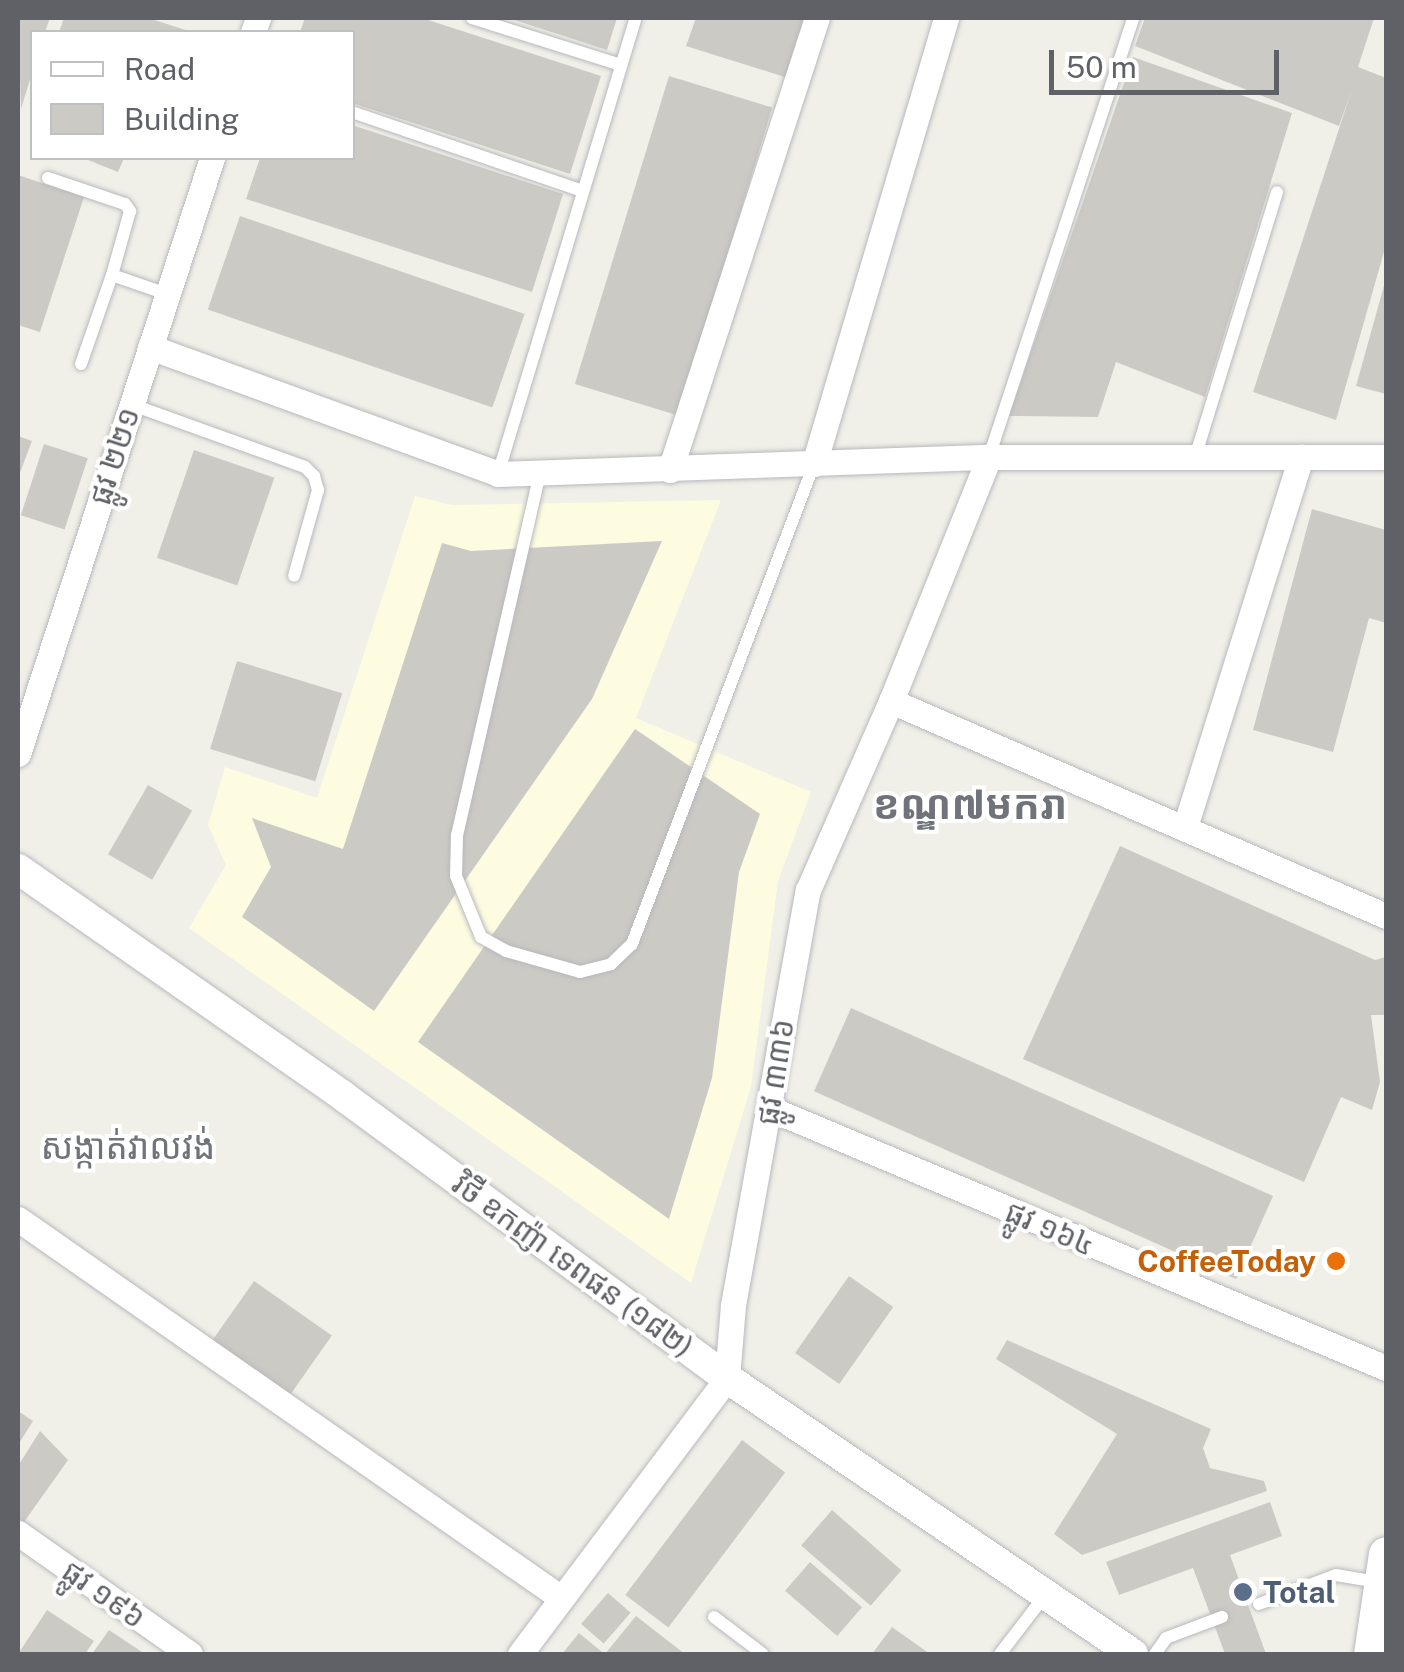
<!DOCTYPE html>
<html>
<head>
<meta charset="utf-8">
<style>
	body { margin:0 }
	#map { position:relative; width:1404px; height:1672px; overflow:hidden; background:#f0f0e8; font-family:"Public Sans","Noto Sans Khmer",sans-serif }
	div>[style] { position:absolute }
	.commercial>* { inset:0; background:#fdfbe0 }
	.building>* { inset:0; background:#cccac4; transform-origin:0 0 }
	.roads { filter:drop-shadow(0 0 2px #b8b8bd) drop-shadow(0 0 2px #b8b8bd) }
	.service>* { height:12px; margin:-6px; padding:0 6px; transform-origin:6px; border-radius:6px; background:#fff }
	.minor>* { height:25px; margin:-12.5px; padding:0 12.5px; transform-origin:12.5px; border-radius:12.5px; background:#fff }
	.tertiary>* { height:30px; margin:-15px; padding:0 15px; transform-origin:15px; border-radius:15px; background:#fff }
	.secondary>* { height:35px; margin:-17.5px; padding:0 17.5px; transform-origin:17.5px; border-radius:17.5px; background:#fff }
	.dots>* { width:28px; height:28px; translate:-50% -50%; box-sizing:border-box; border:5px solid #fff; border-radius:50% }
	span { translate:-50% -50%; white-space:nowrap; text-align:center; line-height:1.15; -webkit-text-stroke:8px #fff; paint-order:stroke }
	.street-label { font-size:30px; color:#5f6167 }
	.food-label { font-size:30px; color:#c56008; font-weight:700 }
	.right { translate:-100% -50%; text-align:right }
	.service-label { font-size:30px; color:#4e5e75; font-weight:700 }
	.left { translate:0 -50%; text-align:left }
	.quarter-label { font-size:35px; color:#707379 }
	.district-label { font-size:40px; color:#707379; font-weight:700 }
	.frame { position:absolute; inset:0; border:20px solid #5f6167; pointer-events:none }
	.legend { position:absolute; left:30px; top:30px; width:325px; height:130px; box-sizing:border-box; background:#fff; border:2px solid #bfc0c2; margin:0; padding:12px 18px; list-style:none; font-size:30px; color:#5f6167 }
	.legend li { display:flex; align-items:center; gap:20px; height:50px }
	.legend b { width:50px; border:2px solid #bfc0c2 }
	.scale { position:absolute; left:1049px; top:50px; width:230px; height:45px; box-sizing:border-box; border:5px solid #5f6167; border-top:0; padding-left:12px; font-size:30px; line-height:35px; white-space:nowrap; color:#5f6167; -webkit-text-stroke:8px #fff; paint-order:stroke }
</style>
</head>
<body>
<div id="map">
	<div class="commercial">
		<i style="clip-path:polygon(415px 496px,452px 505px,721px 500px,636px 718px,811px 792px,778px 881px,751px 1087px,691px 1283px,189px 928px,226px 865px,208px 825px,225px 767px,317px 798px)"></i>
	</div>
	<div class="building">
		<i style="clip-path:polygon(18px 18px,50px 18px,45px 32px,32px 32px,32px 73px,21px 109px)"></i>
		<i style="clip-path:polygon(64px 18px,148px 18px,192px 32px,59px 32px)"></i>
		<i style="clip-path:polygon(305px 18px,422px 18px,601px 76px,570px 174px,352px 103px,352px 32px,300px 32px)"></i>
		<i style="clip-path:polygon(508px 18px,617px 18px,607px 50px)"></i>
		<i style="clip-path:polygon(696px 18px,807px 18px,788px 78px,686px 46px)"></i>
		<i style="clip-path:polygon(1145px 18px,1374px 18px,1358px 67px,1386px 78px,1386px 245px,1336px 420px,1253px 392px,1352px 89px,1339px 126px,1135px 46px)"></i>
		<i style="clip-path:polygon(1133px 57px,1292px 113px,1205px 397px,1116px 362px,1098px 417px,1009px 416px)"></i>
		<i style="left:669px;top:76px;width:108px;height:322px;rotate:17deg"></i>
		<i style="clip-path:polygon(352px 125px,563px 194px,532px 292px,246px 199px,260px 158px,352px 158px)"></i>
		<i style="clip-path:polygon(83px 158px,124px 158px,118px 172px)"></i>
		<i style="clip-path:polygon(18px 175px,84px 197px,40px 332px,18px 325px)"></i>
		<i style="left:240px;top:216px;width:301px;height:99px;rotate:19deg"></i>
		<i style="clip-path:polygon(1385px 282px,1386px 282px,1386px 394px,1356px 386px)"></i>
		<i style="clip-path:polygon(18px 436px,32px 441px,18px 478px)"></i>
		<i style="left:44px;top:444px;width:46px;height:75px;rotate:18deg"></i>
		<i style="left:194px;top:450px;width:85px;height:114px;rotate:19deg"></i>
		<i style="clip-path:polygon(1312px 509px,1386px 530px,1386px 623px,1369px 618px,1333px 752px,1253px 730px)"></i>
		<i style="clip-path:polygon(662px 541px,592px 699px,374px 1011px,242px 917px,271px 867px,252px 818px,343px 849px,442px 543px,471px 551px)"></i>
		<i style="left:237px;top:661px;width:110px;height:92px;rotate:17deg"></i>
		<i style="clip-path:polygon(635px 729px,760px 814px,739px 872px,712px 1078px,669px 1219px,418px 1042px)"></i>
		<i style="left:148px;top:785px;width:51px;height:80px;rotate:30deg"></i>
		<i style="clip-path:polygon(1120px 846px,1375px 960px,1386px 957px,1386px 1015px,1371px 1015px,1380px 1082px,1372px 1110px,1341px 1097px,1304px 1182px,1023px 1059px)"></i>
		<i style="left:851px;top:1008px;width:462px;height:91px;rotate:24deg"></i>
		<i style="left:849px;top:1276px;width:54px;height:94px;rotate:35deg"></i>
		<i style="left:254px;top:1281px;width:95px;height:74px;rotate:35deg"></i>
		<i style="clip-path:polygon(1007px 1340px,1211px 1429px,1203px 1448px,1210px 1468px,1264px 1481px,1267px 1491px,1082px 1555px,1054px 1534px,1117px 1434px,996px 1359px)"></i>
		<i style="clip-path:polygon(18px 1411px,33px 1421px,18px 1445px)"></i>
		<i style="clip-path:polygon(40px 1431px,68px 1460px,24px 1522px,18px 1518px,18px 1466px)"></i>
		<i style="left:742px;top:1440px;width:54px;height:194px;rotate:37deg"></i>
		<i style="clip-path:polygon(1270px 1502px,1282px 1536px,1230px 1555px,1266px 1654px,1225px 1654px,1193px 1568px,1119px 1595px,1106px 1562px)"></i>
		<i style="left:832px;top:1510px;width:92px;height:47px;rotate:41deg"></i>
		<i style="left:810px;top:1562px;width:69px;height:38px;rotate:41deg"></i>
		<i style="left:608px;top:1593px;width:30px;height:41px;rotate:41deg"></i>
		<i style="clip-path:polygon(47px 1610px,94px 1641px,85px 1654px,18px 1654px)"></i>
		<i style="clip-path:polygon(636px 1616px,685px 1654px,605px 1654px)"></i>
		<i style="clip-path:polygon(892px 1627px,930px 1654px,872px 1654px)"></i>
		<i style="clip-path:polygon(109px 1630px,145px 1654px,92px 1654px)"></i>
		<i style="clip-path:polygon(579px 1633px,602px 1652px,600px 1654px,562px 1654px)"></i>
	</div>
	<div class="roads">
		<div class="service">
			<i style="left:472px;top:18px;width:156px;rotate:17.5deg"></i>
			<i style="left:352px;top:112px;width:244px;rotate:18.9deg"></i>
			<i style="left:48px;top:178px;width:81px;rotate:18.7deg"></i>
			<i style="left:125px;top:204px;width:9px;rotate:54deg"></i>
			<i style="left:130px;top:211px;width:66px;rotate:105.7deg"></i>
			<i style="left:81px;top:364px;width:94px;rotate:-70.8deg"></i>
			<i style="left:112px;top:275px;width:58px;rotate:19.1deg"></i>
			<i style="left:130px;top:404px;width:186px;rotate:19.8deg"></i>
			<i style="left:305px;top:467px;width:13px;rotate:45deg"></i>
			<i style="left:314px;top:476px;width:15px;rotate:74deg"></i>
			<i style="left:318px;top:490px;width:89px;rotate:105.6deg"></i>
			<i style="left:1196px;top:454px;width:274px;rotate:-72.8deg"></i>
			<i style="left:989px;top:457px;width:462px;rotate:-71.8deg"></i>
			<i style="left:540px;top:473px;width:371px;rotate:102.9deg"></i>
			<i style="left:457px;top:835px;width:41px;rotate:91.4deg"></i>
			<i style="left:456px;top:876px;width:66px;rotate:67.7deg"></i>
			<i style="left:481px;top:937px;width:29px;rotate:29deg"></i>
			<i style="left:506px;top:951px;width:77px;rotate:15.8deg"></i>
			<i style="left:580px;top:972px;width:32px;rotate:-14deg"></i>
			<i style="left:611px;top:964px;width:29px;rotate:-44deg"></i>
			<i style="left:632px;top:944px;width:513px;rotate:-69.23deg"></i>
			<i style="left:498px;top:474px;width:476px;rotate:-73.2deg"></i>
			<i style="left:1259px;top:1604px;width:82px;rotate:-20.6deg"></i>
			<i style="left:1336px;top:1575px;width:43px;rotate:9.5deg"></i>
			<i style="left:714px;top:1617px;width:61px;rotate:37.1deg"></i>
			<i style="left:1000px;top:1654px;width:76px;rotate:-52.5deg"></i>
			<i style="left:1155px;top:1654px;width:19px;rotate:-55deg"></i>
			<i style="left:1166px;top:1638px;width:60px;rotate:-20.6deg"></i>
		</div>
		<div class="minor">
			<i style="left:253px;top:32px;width:15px;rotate:-70deg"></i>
			<i style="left:150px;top:347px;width:370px;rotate:20deg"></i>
			<i style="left:498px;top:474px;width:491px;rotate:-2deg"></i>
			<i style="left:989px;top:457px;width:397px"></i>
			<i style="left:814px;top:464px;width:465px;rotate:-73.5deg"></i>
			<i style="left:670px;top:470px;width:475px;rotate:-72deg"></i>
			<i style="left:891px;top:701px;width:540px;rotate:23.48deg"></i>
			<i style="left:18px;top:754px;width:627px;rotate:-71.97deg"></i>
			<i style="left:1185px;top:827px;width:388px;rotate:-72.6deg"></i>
			<i style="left:771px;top:1109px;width:667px;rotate:22.84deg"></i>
			<i style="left:18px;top:1219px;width:662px;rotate:34.91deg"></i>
			<i style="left:18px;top:1533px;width:210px;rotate:35.1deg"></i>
			<i style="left:520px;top:1654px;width:345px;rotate:-53.1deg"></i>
			<i style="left:727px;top:1378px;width:73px;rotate:-85.3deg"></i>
			<i style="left:733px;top:1305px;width:422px;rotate:-79.8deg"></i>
			<i style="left:808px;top:890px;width:206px;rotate:-66.3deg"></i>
			<i style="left:891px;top:701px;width:263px;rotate:-68.1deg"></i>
		</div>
		<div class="tertiary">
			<i style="left:18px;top:869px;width:396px;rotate:34.9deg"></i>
			<i style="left:343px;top:1096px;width:476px;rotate:36.3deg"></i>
			<i style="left:727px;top:1378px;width:491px;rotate:34.2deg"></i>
		</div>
		<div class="secondary">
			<i style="left:1371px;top:1654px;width:101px;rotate:-81.5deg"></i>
		</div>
	</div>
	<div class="dots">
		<i style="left:1336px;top:1261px;background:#e8710a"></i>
		<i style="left:1243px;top:1592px;background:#5c6f8a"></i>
	</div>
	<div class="street-label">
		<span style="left:114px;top:456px;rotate:-72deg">ផ្លូវ ២២១</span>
		<span style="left:775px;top:1072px;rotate:-81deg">ផ្លូវ ៣៣៦</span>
		<span style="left:1050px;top:1228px;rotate:23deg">ផ្លូវ ១៦៤</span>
		<span style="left:573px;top:1265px;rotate:36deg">វិថី ឧកញ៉ា ទេពផន (១៨២)</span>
		<span style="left:104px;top:1594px;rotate:35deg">ផ្លូវ ១៩៦</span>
	</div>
	<div class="food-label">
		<span class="right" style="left:1316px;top:1261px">CoffeeToday</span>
	</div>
	<div class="service-label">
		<span class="left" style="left:1263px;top:1592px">Total</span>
	</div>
	<div class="quarter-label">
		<span style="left:128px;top:1147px">សង្កាត់វាលវង់</span>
	</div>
	<div class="district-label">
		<span style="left:970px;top:805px">ខណ្ឌ៧មករា</span>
	</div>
	<div class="frame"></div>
	<ul class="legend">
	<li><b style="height:12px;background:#fff"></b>Road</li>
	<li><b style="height:28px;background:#cccac4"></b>Building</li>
	</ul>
	<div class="scale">50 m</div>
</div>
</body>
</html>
